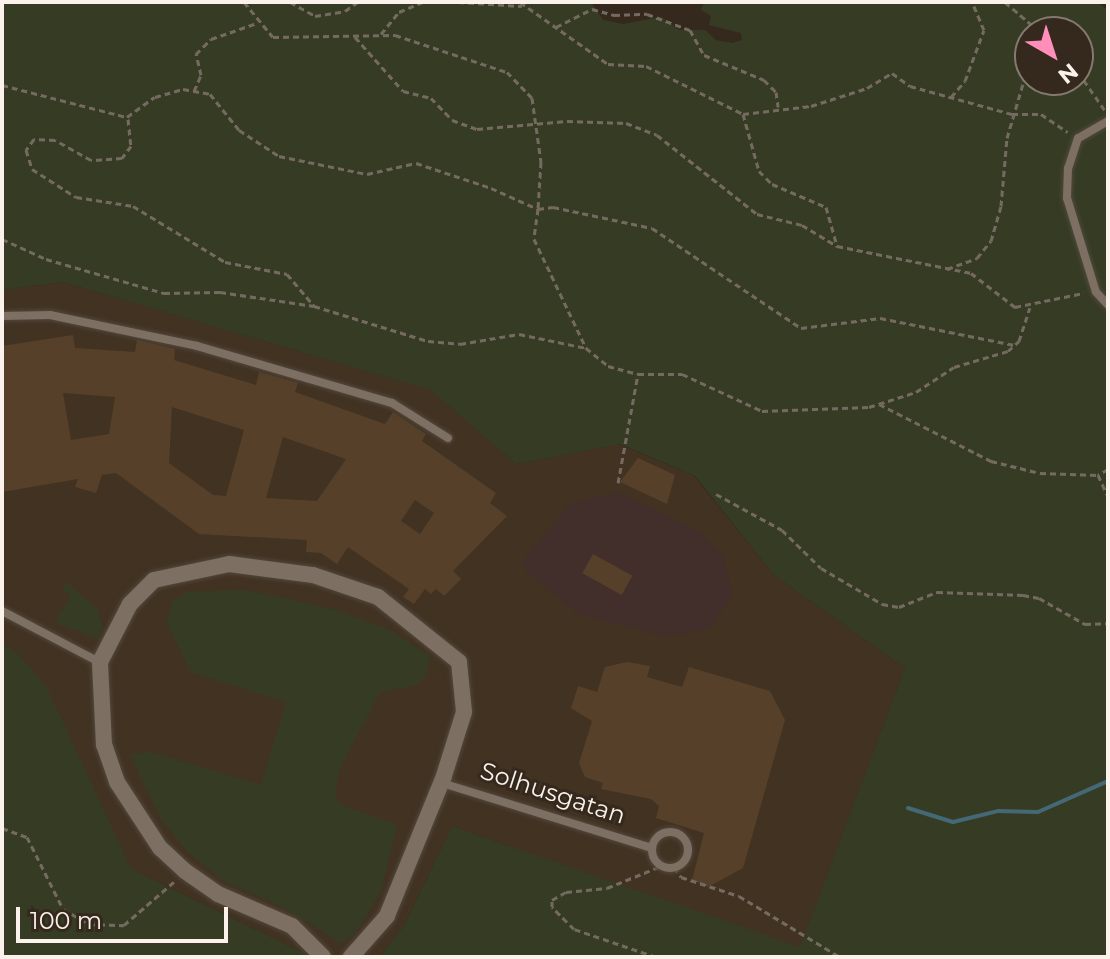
<!DOCTYPE html>
<html>
<head>
<meta charset="utf-8">
<style>
	body { margin:0 }
	#map { position:relative; width:1110px; height:959px; overflow:hidden; background:#35291e; font-family:Montserrat,sans-serif }
	div>[style] { position:absolute }
	.built>* { inset:0; background:#423222 }
	.education>* { inset:0; background:#422e2b }
	.green>* { inset:0; background:#363c23 }
	.stream>* { height:4px; margin:-2px; padding:0 2px; transform-origin:2px; border-radius:2px; background:#456876 }
	.building>* { inset:0; background:#56402a; transform-origin:0 0 }
	.path>* { height:3px; margin-top:-1.5px; transform-origin:0; background:repeating-linear-gradient(90deg,#756a60 0 6px,transparent 0 10px) }
	.roads { filter:drop-shadow(0 0 2px #51483e) drop-shadow(0 0 2px #51483e) }
	.lane>* { height:8px; margin:-4px; padding:0 4px; transform-origin:4px; border-radius:4px; background:#7d7063 }
	.lane>.ring { margin:-4px; padding:0; box-sizing:content-box; background:none; border:8px solid #7d7063; border-radius:50% }
	.street>* { height:16px; margin:-8px; padding:0 8px; transform-origin:8px; border-radius:8px; background:#7d7063 }
	span { translate:-50% -50%; white-space:nowrap; text-align:center; line-height:1.15; -webkit-text-stroke:6px #35291e; paint-order:stroke }
	.street-label { font-size:24px; color:#faf2eb }
	.frame { position:absolute; inset:0; border:4px solid #faf2eb; pointer-events:none }
	.north { position:absolute; left:1014px; top:16px; width:80px; height:80px; box-sizing:border-box; background:#35291e; border:2px solid #847970; border-radius:50%; rotate:141deg; font-size:22px; font-weight:700; line-height:32px; text-align:center; color:#faf2eb }
	.north::after { content:''; display:block; margin:auto; width:28px; height:36px; background:#ff8eba; clip-path:polygon(50% 0,100% 100%,50% 72%,0 100%) }
	.scale { position:absolute; left:16px; top:907px; width:212px; height:36px; box-sizing:border-box; border:4px solid #faf2eb; border-top:0; padding-left:10px; font-size:24px; line-height:28px; white-space:nowrap; color:#faf2eb; -webkit-text-stroke:6px #35291e; paint-order:stroke }
</style>
</head>
<body>
<div id="map">
	<div class="built">
		<i style="clip-path:polygon(63px 282px,432px 390px,516px 464px,619px 444px,694px 476px,774px 575px,905px 668px,800px 948px,452px 826px,404px 926px,379px 957px,312px 957px,131px 869px,19px 654px,2px 643px,2px 290px)"></i>
	</div>
	<div class="education">
		<i style="clip-path:polygon(617px 492px,700px 532px,723px 556px,733px 595px,710px 627px,669px 637px,578px 614px,525px 571px,524px 559px,570px 504px)"></i>
	</div>
	<div class="green">
		<i style="clip-path:polygon(evenodd,2px 2px,591px 2px,603px 20px,623px 24px,661px 17px,679px 30px,705px 30px,716px 40px,732px 43px,742px 40px,741px 33px,709px 25px,711px 16px,701px 10px,704px 2px,1096px 2px,1108px 10px,1108px 957px,379px 957px,404px 926px,452px 826px,800px 947px,905px 668px,774px 575px,695px 476px,620px 444px,516px 464px,431px 390px,63px 282px,2px 290px,2px 2px,1030px 32px,1078px 32px,1078px 80px,1030px 80px,1030px 32px)"></i>
		<i style="clip-path:polygon(66px 582px,97px 609px,103px 626px,98px 639px,56px 622px,71px 595px,62px 590px)"></i>
		<i style="clip-path:polygon(246px 590px,333px 609px,392px 631px,430px 656px,426px 675px,417px 685px,380px 692px,339px 770px,335px 793px,341px 805px,397px 825px,381px 892px,355px 934px,341px 943px,280px 906px,222px 880px,190px 854px,162px 821px,130px 754px,150px 752px,261px 785px,286px 702px,191px 672px,167px 623px,172px 602px,188px 592px)"></i>
		<i style="clip-path:polygon(2px 643px,19px 654px,47px 688px,131px 869px,312px 957px,2px 957px)"></i>
	</div>
	<div class="stream">
		<i style="left:908px;top:808px;width:47px;rotate:17.3deg"></i>
		<i style="left:953px;top:822px;width:46px;rotate:-13.7deg"></i>
		<i style="left:998px;top:811px;width:40px;rotate:1.4deg"></i>
		<i style="left:1038px;top:812px;width:77px;rotate:-23.9deg"></i>
	</div>
	<div class="building">
		<i style="clip-path:polygon(evenodd,73px 335px,75px 348px,135px 352px,137px 340px,175px 349px,174px 360px,256px 385px,259px 372px,298px 383px,295px 392px,385px 424px,393px 412px,426px 434px,422px 441px,496px 493px,490px 503px,507px 516px,453px 571px,461px 579px,444px 596px,436px 589px,431px 594px,425px 589px,414px 604px,403px 597px,409px 589px,348px 547px,337px 564px,321px 553px,306px 552px,307px 540px,199px 534px,116px 473px,102px 475px,96px 493px,75px 487px,78px 479px,2px 492px,2px 346px,73px 335px,63px 393px,115px 397px,109px 434px,71px 440px,63px 393px,73px 335px,172px 407px,244px 430px,226px 496px,213px 495px,169px 463px,172px 407px,73px 335px,283px 437px,346px 459px,317px 501px,266px 498px,283px 437px,73px 335px,415px 500px,434px 513px,420px 534px,401px 521px,415px 500px)"></i>
		<i style="clip-path:polygon(638px 458px,675px 475px,667px 504px,620px 482px)"></i>
		<i style="left:593px;top:554px;width:45px;height:22px;rotate:29deg"></i>
		<i style="clip-path:polygon(627px 662px,650px 666px,647px 677px,682px 687px,689px 667px,770px 691px,785px 720px,743px 868px,708px 887px,692px 880px,704px 833px,656px 818px,659px 806px,651px 799px,601px 789px,603px 783px,585px 777px,579px 763px,592px 721px,571px 708px,578px 686px,597px 692px,605px 667px)"></i>
	</div>
	<div class="path">
		<i style="left:244px;top:2px;width:45px;rotate:50.4deg"></i>
		<i style="left:273px;top:37px;width:122px;rotate:-0.9deg"></i>
		<i style="left:395px;top:35px;width:118px;rotate:18.3deg"></i>
		<i style="left:507px;top:72px;width:36px;rotate:46deg"></i>
		<i style="left:532px;top:98px;width:65px;rotate:82deg"></i>
		<i style="left:541px;top:162px;width:47px;rotate:93.7deg"></i>
		<i style="left:538px;top:209px;width:15px;rotate:-8deg"></i>
		<i style="left:553px;top:207px;width:101px;rotate:12deg"></i>
		<i style="left:652px;top:228px;width:179px;rotate:33.9deg"></i>
		<i style="left:801px;top:328px;width:80px;rotate:-7.2deg"></i>
		<i style="left:880px;top:318px;width:137px;rotate:11.4deg"></i>
		<i style="left:290px;top:2px;width:29px;rotate:29deg"></i>
		<i style="left:315px;top:16px;width:30px;rotate:-9deg"></i>
		<i style="left:345px;top:11px;width:16px;rotate:-35deg"></i>
		<i style="left:458px;top:2px;width:64px;rotate:3.6deg"></i>
		<i style="left:520px;top:2px;width:108px;rotate:35.2deg"></i>
		<i style="left:608px;top:64px;width:38px;rotate:3deg"></i>
		<i style="left:646px;top:66px;width:108px;rotate:26.3deg"></i>
		<i style="left:743px;top:114px;width:59px;rotate:74.3deg"></i>
		<i style="left:759px;top:171px;width:18px;rotate:45deg"></i>
		<i style="left:772px;top:184px;width:59px;rotate:23.1deg"></i>
		<i style="left:826px;top:207px;width:41px;rotate:74.2deg"></i>
		<i style="left:837px;top:246px;width:137px;rotate:11.4deg"></i>
		<i style="left:971px;top:273px;width:56px;rotate:37.7deg"></i>
		<i style="left:1015px;top:307px;width:70px;rotate:-11.5deg"></i>
		<i style="left:1005px;top:2px;width:46px;rotate:40.6deg"></i>
		<i style="left:556px;top:27px;width:40px;rotate:-26.6deg"></i>
		<i style="left:592px;top:9px;width:23px;rotate:15deg"></i>
		<i style="left:614px;top:15px;width:33px;rotate:-2deg"></i>
		<i style="left:647px;top:14px;width:46px;rotate:20.4deg"></i>
		<i style="left:690px;top:30px;width:29px;rotate:61deg"></i>
		<i style="left:704px;top:55px;width:65px;rotate:22.6deg"></i>
		<i style="left:764px;top:80px;width:17px;rotate:45deg"></i>
		<i style="left:776px;top:92px;width:15px;rotate:82deg"></i>
		<i style="left:381px;top:34px;width:28px;rotate:-51deg"></i>
		<i style="left:399px;top:12px;width:26px;rotate:-23deg"></i>
		<i style="left:355px;top:37px;width:72px;rotate:48.4deg"></i>
		<i style="left:403px;top:91px;width:29px;rotate:14deg"></i>
		<i style="left:431px;top:98px;width:30px;rotate:46deg"></i>
		<i style="left:452px;top:120px;width:27px;rotate:20deg"></i>
		<i style="left:477px;top:129px;width:90px;rotate:-5.1deg"></i>
		<i style="left:567px;top:121px;width:59px;rotate:1.9deg"></i>
		<i style="left:626px;top:123px;width:33px;rotate:21deg"></i>
		<i style="left:657px;top:135px;width:127px;rotate:38.3deg"></i>
		<i style="left:757px;top:214px;width:46px;rotate:13.7deg"></i>
		<i style="left:802px;top:225px;width:41px;rotate:31deg"></i>
		<i style="left:1078px;top:72px;width:49px;rotate:55deg"></i>
		<i style="left:2px;top:85px;width:129px;rotate:14.4deg"></i>
		<i style="left:127px;top:117px;width:34px;rotate:-36deg"></i>
		<i style="left:155px;top:97px;width:29px;rotate:-16deg"></i>
		<i style="left:183px;top:89px;width:27px;rotate:10deg"></i>
		<i style="left:210px;top:94px;width:46px;rotate:51.1deg"></i>
		<i style="left:239px;top:130px;width:48px;rotate:33deg"></i>
		<i style="left:279px;top:156px;width:90px;rotate:11.6deg"></i>
		<i style="left:367px;top:174px;width:50px;rotate:-12.7deg"></i>
		<i style="left:416px;top:163px;width:79px;rotate:18.4deg"></i>
		<i style="left:491px;top:188px;width:51px;rotate:24.1deg"></i>
		<i style="left:538px;top:209px;width:30px;rotate:98deg"></i>
		<i style="left:534px;top:239px;width:121px;rotate:64.5deg"></i>
		<i style="left:586px;top:348px;width:28px;rotate:39deg"></i>
		<i style="left:608px;top:366px;width:31px;rotate:15deg"></i>
		<i style="left:638px;top:374px;width:44px"></i>
		<i style="left:682px;top:374px;width:88px;rotate:24.8deg"></i>
		<i style="left:762px;top:411px;width:107px;rotate:-2.1deg"></i>
		<i style="left:869px;top:407px;width:49px;rotate:-17.7deg"></i>
		<i style="left:916px;top:392px;width:45px;rotate:-33.3deg"></i>
		<i style="left:954px;top:367px;width:56px;rotate:-16.5deg"></i>
		<i style="left:1008px;top:351px;width:15px;rotate:-42deg"></i>
		<i style="left:1019px;top:341px;width:35px;rotate:-72deg"></i>
		<i style="left:194px;top:91px;width:17px;rotate:-66deg"></i>
		<i style="left:201px;top:75px;width:22px;rotate:-103deg"></i>
		<i style="left:196px;top:54px;width:21px;rotate:-45deg"></i>
		<i style="left:211px;top:39px;width:49px;rotate:-19.2deg"></i>
		<i style="left:951px;top:97px;width:21px;rotate:-49deg"></i>
		<i style="left:965px;top:81px;width:54px;rotate:-69.6deg"></i>
		<i style="left:984px;top:30px;width:30px;rotate:-113deg"></i>
		<i style="left:743px;top:114px;width:68px;rotate:-6.7deg"></i>
		<i style="left:811px;top:106px;width:59px;rotate:-17.8deg"></i>
		<i style="left:867px;top:88px;width:29px;rotate:-31deg"></i>
		<i style="left:892px;top:73px;width:22px;rotate:36deg"></i>
		<i style="left:910px;top:86px;width:106px;rotate:15.4deg"></i>
		<i style="left:1012px;top:114px;width:29px"></i>
		<i style="left:1041px;top:114px;width:32px;rotate:34deg"></i>
		<i style="left:128px;top:119px;width:27px;rotate:84deg"></i>
		<i style="left:131px;top:146px;width:15px;rotate:127deg"></i>
		<i style="left:122px;top:158px;width:31px;rotate:176deg"></i>
		<i style="left:91px;top:160px;width:41px;rotate:-150.9deg"></i>
		<i style="left:55px;top:140px;width:21px;rotate:-177deg"></i>
		<i style="left:34px;top:139px;width:14px;rotate:126deg"></i>
		<i style="left:26px;top:150px;width:20px;rotate:72deg"></i>
		<i style="left:32px;top:169px;width:52px;rotate:32.5deg"></i>
		<i style="left:76px;top:197px;width:58px;rotate:9deg"></i>
		<i style="left:133px;top:206px;width:108px;rotate:31.3deg"></i>
		<i style="left:225px;top:262px;width:63px;rotate:11deg"></i>
		<i style="left:287px;top:274px;width:42px;rotate:49.8deg"></i>
		<i style="left:2px;top:239px;width:48px;rotate:24.4deg"></i>
		<i style="left:46px;top:259px;width:123px;rotate:16.1deg"></i>
		<i style="left:164px;top:293px;width:56px;rotate:-1deg"></i>
		<i style="left:220px;top:292px;width:95px;rotate:8.5deg"></i>
		<i style="left:314px;top:306px;width:119px;rotate:17.1deg"></i>
		<i style="left:428px;top:341px;width:32px;rotate:5deg"></i>
		<i style="left:460px;top:344px;width:60px;rotate:-9.6deg"></i>
		<i style="left:519px;top:334px;width:68px;rotate:11.8deg"></i>
		<i style="left:947px;top:269px;width:32px;rotate:-20deg"></i>
		<i style="left:977px;top:258px;width:22px;rotate:-51deg"></i>
		<i style="left:991px;top:241px;width:36px;rotate:-74deg"></i>
		<i style="left:1001px;top:206px;width:68px;rotate:-85deg"></i>
		<i style="left:1007px;top:138px;width:81px;rotate:-73.6deg"></i>
		<i style="left:879px;top:404px;width:126px;rotate:27deg"></i>
		<i style="left:991px;top:461px;width:50px;rotate:13.8deg"></i>
		<i style="left:1040px;top:473px;width:58px;rotate:2deg"></i>
		<i style="left:1108px;top:469px;width:12px;rotate:149deg"></i>
		<i style="left:1098px;top:475px;width:23px;rotate:65deg"></i>
		<i style="left:618px;top:483px;width:111px;rotate:-79.6deg"></i>
		<i style="left:716px;top:494px;width:75px;rotate:28.6deg"></i>
		<i style="left:782px;top:530px;width:54px;rotate:44.3deg"></i>
		<i style="left:821px;top:568px;width:71px;rotate:30.5deg"></i>
		<i style="left:882px;top:604px;width:17px;rotate:10deg"></i>
		<i style="left:899px;top:607px;width:41px;rotate:-21.5deg"></i>
		<i style="left:937px;top:592px;width:86px;rotate:2deg"></i>
		<i style="left:1023px;top:595px;width:16px;rotate:11deg"></i>
		<i style="left:1039px;top:598px;width:53px;rotate:29.5deg"></i>
		<i style="left:1085px;top:624px;width:23px;rotate:-2deg"></i>
		<i style="left:2px;top:828px;width:27px;rotate:20deg"></i>
		<i style="left:27px;top:837px;width:80px;rotate:63.4deg"></i>
		<i style="left:63px;top:909px;width:30px;rotate:30deg"></i>
		<i style="left:89px;top:924px;width:35px;rotate:2deg"></i>
		<i style="left:124px;top:925px;width:67px;rotate:-40.8deg"></i>
		<i style="left:674px;top:867px;width:12px;rotate:55deg"></i>
		<i style="left:681px;top:877px;width:61px;rotate:18.1deg"></i>
		<i style="left:739px;top:896px;width:118px;rotate:31.1deg"></i>
		<i style="left:656px;top:957px;width:87px;rotate:-161.1deg"></i>
		<i style="left:574px;top:929px;width:31px;rotate:-135deg"></i>
		<i style="left:552px;top:907px;width:7px;rotate:-90deg"></i>
		<i style="left:552px;top:900px;width:16px;rotate:-30deg"></i>
		<i style="left:566px;top:892px;width:41px;rotate:-5.6deg"></i>
		<i style="left:607px;top:888px;width:58px;rotate:-22.2deg"></i>
	</div>
	<div class="roads">
		<div class="lane">
			<i style="left:1108px;top:121px;width:34px;rotate:150deg"></i>
			<i style="left:1078px;top:138px;width:32px;rotate:108deg"></i>
			<i style="left:1068px;top:168px;width:30px;rotate:92deg"></i>
			<i style="left:1067px;top:198px;width:98px;rotate:72.9deg"></i>
			<i style="left:1096px;top:292px;width:18px;rotate:47deg"></i>
			<i style="left:2px;top:316px;width:48px;rotate:-1.2deg"></i>
			<i style="left:50px;top:315px;width:150px;rotate:11.9deg"></i>
			<i style="left:197px;top:346px;width:203px;rotate:16.3deg"></i>
			<i style="left:392px;top:403px;width:66px;rotate:32deg"></i>
			<i style="left:2px;top:611px;width:110px;rotate:27.7deg"></i>
			<i style="left:442px;top:783px;width:220px;rotate:17.2deg"></i>
			<i class="ring" style="left:652px;top:832px;width:28px;height:28px"></i>
		</div>
		<div class="street">
			<i style="left:323px;top:957px;width:44px;rotate:-135deg"></i>
			<i style="left:292px;top:926px;width:81px;rotate:-156.6deg"></i>
			<i style="left:218px;top:894px;width:40px;rotate:-145.1deg"></i>
			<i style="left:185px;top:871px;width:34px;rotate:-137deg"></i>
			<i style="left:160px;top:848px;width:79px;rotate:-123.1deg"></i>
			<i style="left:117px;top:782px;width:39px;rotate:-109deg"></i>
			<i style="left:104px;top:745px;width:83px;rotate:-92.8deg"></i>
			<i style="left:100px;top:662px;width:65px;rotate:-62.7deg"></i>
			<i style="left:130px;top:604px;width:34px;rotate:-45deg"></i>
			<i style="left:154px;top:580px;width:77px;rotate:-12deg"></i>
			<i style="left:229px;top:564px;width:85px;rotate:7.5deg"></i>
			<i style="left:313px;top:575px;width:69px;rotate:18.7deg"></i>
			<i style="left:378px;top:597px;width:104px;rotate:38.7deg"></i>
			<i style="left:459px;top:662px;width:50px;rotate:84.3deg"></i>
			<i style="left:464px;top:712px;width:67px;rotate:107.4deg"></i>
			<i style="left:444px;top:776px;width:151px;rotate:112.2deg"></i>
			<i style="left:387px;top:916px;width:55px;rotate:131.3deg"></i>
		</div>
	</div>
	<div class="street-label">
		<span style="left:553px;top:793px;rotate:18deg">Solhusgatan</span>
	</div>
	<div class="frame"></div>
	<div class="north">N</div>
	<div class="scale">100 m</div>
</div>
</body>
</html>
